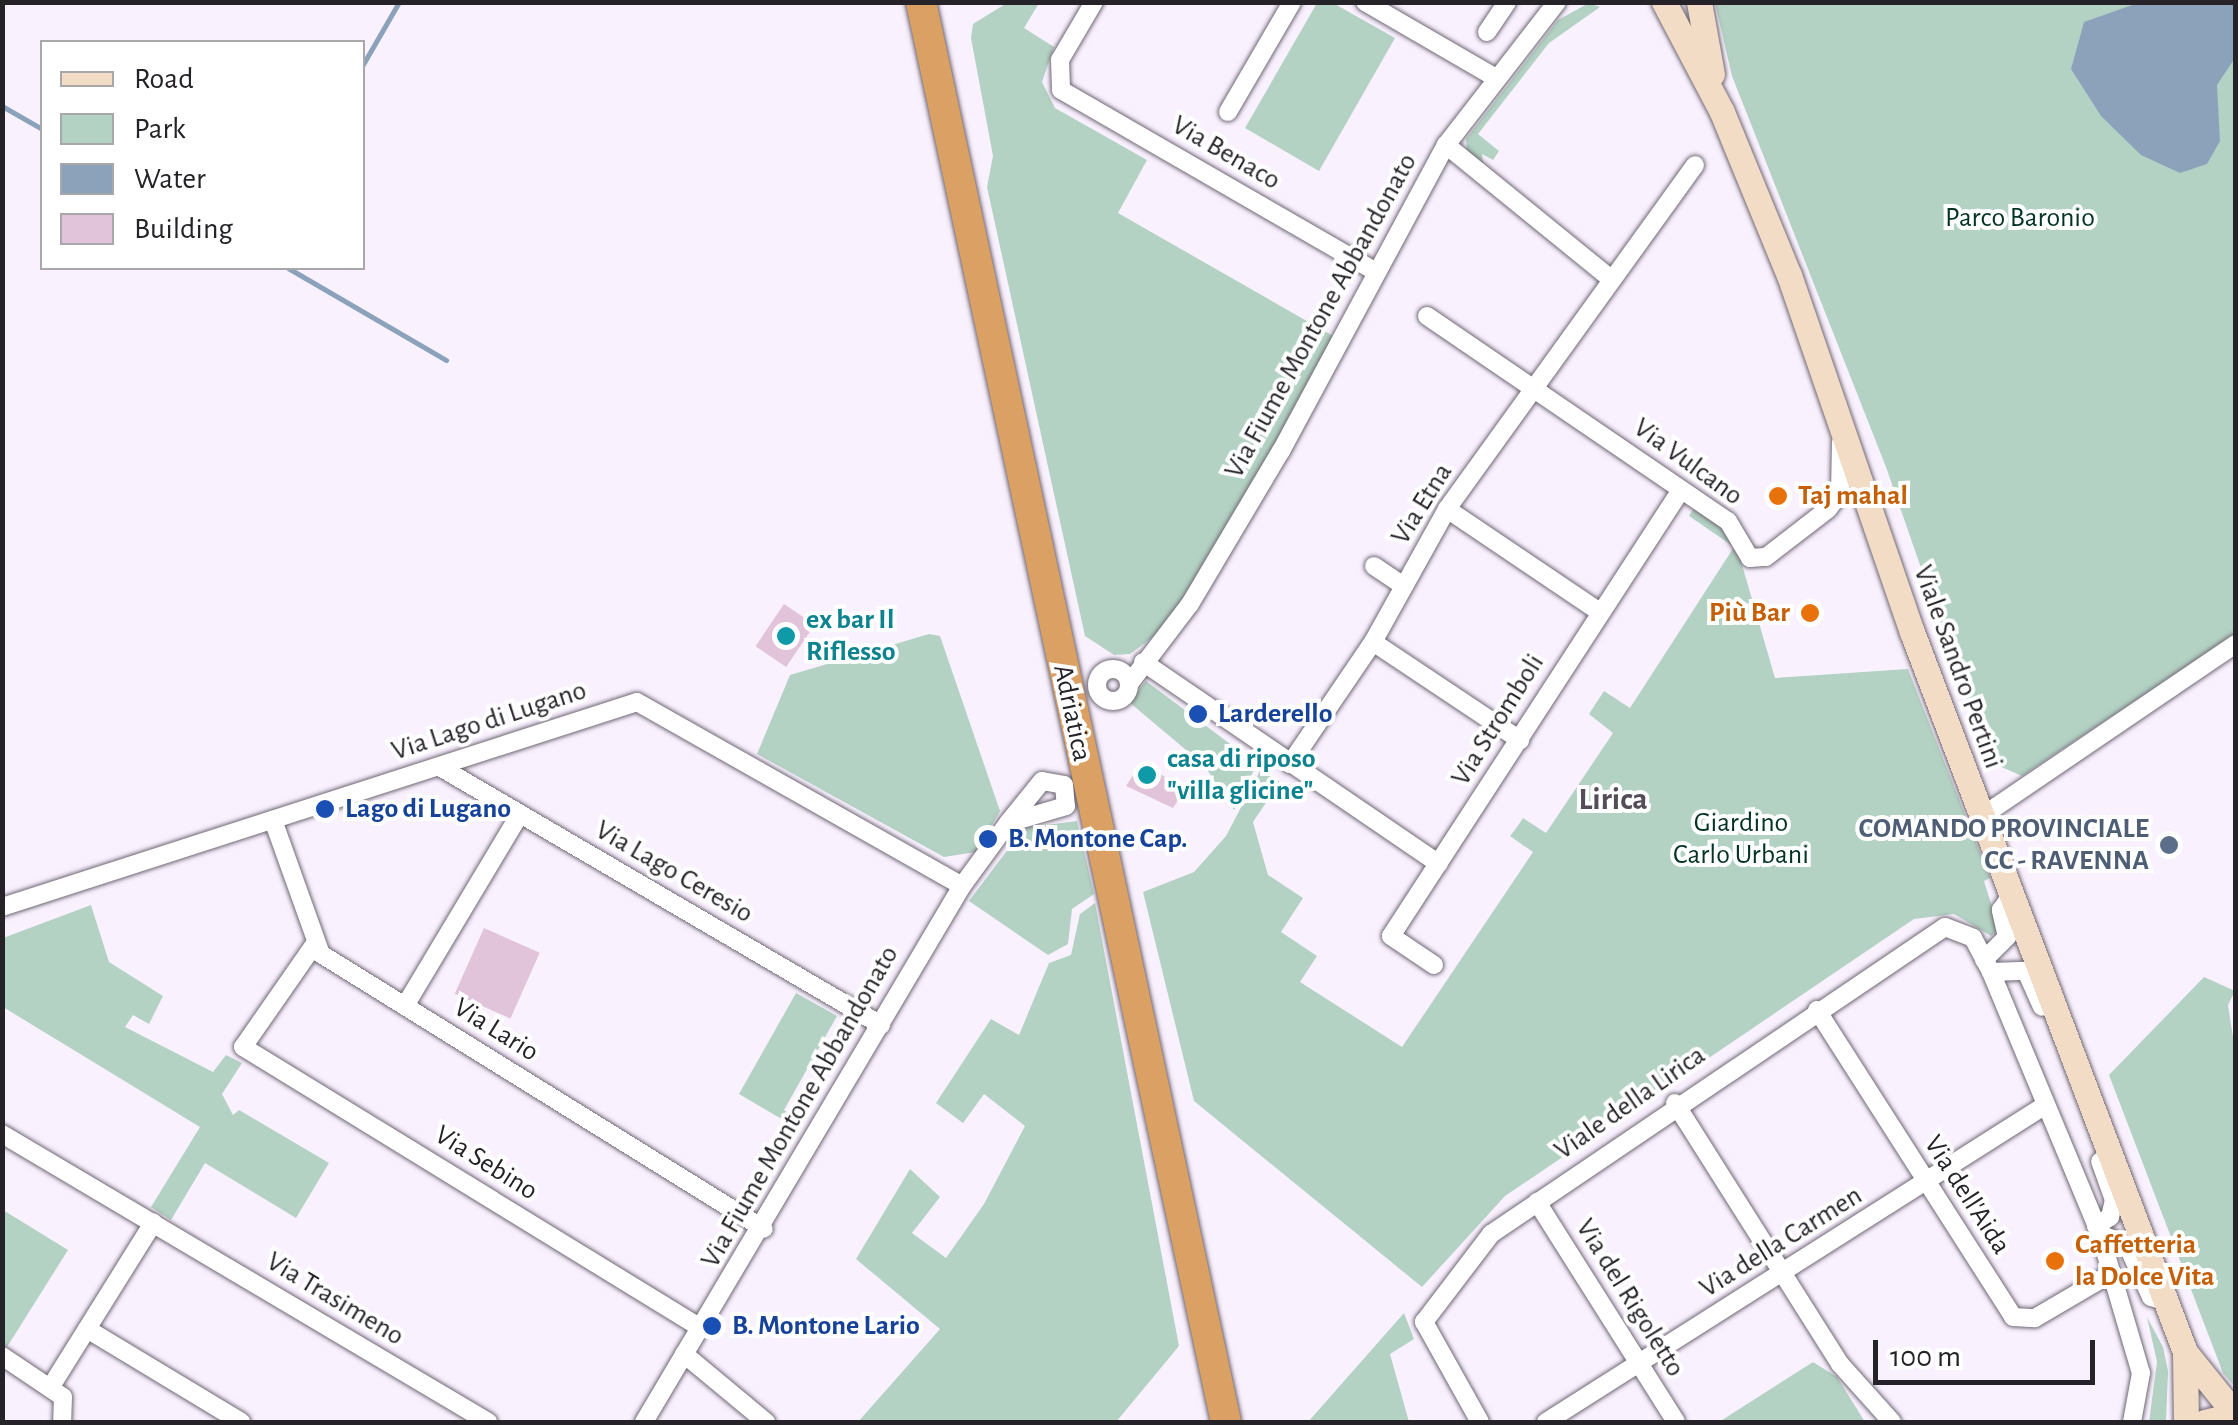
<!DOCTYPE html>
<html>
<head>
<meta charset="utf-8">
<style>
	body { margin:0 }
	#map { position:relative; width:2238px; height:1425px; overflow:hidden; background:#faf1ff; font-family:"Alegreya Sans",sans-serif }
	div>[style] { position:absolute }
	.green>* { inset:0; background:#b3d2c3 }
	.water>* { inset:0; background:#8ca2ba }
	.stream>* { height:5px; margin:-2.5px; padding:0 2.5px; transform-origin:2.5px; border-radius:2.5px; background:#8ca2ba }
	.building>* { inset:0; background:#e1c4d9; transform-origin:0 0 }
	.roads { filter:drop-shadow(0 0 2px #6f6873) drop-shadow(0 0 2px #6f6873) }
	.minor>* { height:18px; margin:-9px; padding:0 9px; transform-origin:9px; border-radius:9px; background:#fff }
	.minor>.ring { margin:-9px; padding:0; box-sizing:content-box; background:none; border:18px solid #fff; border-radius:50% }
	.secondary>* { height:25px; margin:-12.5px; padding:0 12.5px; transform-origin:12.5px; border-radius:12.5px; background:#f2dcc5 }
	.trunk>* { height:30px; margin:-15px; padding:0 15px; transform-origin:15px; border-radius:15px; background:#dba064 }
	.dots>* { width:28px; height:28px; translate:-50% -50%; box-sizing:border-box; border:5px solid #fff; border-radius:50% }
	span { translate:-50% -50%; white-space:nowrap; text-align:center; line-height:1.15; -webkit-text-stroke:8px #fff; paint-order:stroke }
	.street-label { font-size:28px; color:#262328 }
	.park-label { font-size:28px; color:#033423 }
	.food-label { font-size:28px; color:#c56008; font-weight:700 }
	.left { translate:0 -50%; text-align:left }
	.right { translate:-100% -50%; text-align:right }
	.culture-label { font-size:28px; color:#0d838f; font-weight:700 }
	.transit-label { font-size:28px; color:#164399; font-weight:700 }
	.service-label { font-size:28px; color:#4e5e75; font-weight:700 }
	.quarter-label { font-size:32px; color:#544d58; font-weight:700 }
	.frame { position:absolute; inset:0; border:5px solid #262328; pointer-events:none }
	.legend { position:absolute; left:40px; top:40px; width:325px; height:230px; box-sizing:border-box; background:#fff; border:2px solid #a8a7a9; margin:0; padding:12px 18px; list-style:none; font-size:30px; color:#262328 }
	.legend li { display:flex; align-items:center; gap:20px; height:50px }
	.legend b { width:50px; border:2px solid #a8a7a9 }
	.scale { position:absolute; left:1873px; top:1340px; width:222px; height:45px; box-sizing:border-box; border:5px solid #262328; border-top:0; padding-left:12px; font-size:30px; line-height:35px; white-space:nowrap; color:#262328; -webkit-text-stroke:8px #fff; paint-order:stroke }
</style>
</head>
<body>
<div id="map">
	<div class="green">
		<i style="clip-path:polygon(1007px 3px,1039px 3px,1024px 28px,1054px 47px,1042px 82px,1055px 108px,1147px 160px,1118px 213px,1333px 336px,1225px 536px,1160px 632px,1130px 654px,1114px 655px,1085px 636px,987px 187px,993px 156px,971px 38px,973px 24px)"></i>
		<i style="clip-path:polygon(1317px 3px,1333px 3px,1395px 38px,1319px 171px,1245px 128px)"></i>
		<i style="clip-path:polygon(1589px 3px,1600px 7px,1549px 43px,1478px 134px,1499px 151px,1493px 160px,1482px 154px,1484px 173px,1467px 155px,1466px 139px,1558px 20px)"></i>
		<i style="clip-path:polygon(1715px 3px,2235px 3px,2235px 634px,2022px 776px,1988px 761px,1886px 467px,1732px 76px)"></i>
		<i style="clip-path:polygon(1696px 505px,1725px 527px,1738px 551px,1775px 678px,1908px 669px,1990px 878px,1984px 881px,1999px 929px,1991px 936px,1954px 914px,1914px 919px,1505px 1196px,1422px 1287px,1194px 1101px,1143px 892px,1194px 872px,1226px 836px,1261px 769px,1280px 782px,1253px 822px,1268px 875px,1303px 898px,1281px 932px,1317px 956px,1300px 982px,1402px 1047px,1533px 852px,1510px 836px,1517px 827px,1523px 818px,1546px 833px,1613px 733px,1589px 714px,1604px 691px,1630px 708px,1734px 547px,1689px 516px)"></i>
		<i style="clip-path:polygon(929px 634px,940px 636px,1000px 811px,976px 852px,944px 857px,757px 754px,790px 675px)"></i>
		<i style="clip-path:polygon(1146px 681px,1257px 764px,1234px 810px,1204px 765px,1129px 702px)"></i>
		<i style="clip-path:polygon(1077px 821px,1094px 894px,1072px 909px,1068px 944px,1048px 955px,969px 901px,1024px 828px)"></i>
		<i style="clip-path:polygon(1095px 903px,1179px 1346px,1116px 1422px,858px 1422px,940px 1329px,856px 1259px,910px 1169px,940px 1197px,912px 1233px,946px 1258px,984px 1204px,1025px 1126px,984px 1094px,963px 1123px,936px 1103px,991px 1019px,1019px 1035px,1049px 963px,1071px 955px,1080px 914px)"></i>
		<i style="clip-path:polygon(91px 905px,109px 962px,163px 996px,149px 1024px,133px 1015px,125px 1027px,213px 1072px,226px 1055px,242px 1063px,222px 1094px,233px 1115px,239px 1110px,329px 1163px,296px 1218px,205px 1163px,171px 1220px,151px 1207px,200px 1127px,3px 1007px,3px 938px)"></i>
		<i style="clip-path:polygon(2204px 977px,2235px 991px,2228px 1005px,2236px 1056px,2235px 1387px,2223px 1373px,2109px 1075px)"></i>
		<i style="clip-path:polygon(796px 993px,837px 1016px,784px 1110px,794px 1117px,790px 1124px,739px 1094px)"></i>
		<i style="clip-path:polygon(3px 1210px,68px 1250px,7px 1347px,2px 1344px)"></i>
		<i style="clip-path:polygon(1404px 1313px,1414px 1339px,1390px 1354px,1409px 1422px,1308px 1422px)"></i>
		<i style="clip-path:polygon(2147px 1317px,2163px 1347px,2168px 1371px,2166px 1422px,2149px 1422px,2157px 1362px)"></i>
		<i style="clip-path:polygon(1813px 1362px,1837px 1377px,1865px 1422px,1719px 1422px)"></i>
	</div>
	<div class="water">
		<i style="clip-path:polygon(2138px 3px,2235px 3px,2235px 58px,2217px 85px,2220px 141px,2207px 164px,2180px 173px,2141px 155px,2101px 116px,2071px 69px,2084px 22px)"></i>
	</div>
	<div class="stream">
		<i style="left:362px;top:66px;width:74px;rotate:-60deg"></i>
		<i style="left:2px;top:106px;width:46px;rotate:29.9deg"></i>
		<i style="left:288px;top:268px;width:183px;rotate:30.2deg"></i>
	</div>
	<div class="building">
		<i style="left:784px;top:604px;width:37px;height:51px;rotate:34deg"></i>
		<i style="clip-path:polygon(1141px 763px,1186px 789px,1173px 808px,1126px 786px)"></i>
		<i style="left:484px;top:928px;width:61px;height:72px;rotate:24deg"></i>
	</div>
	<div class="roads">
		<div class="minor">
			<i style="left:1094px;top:2px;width:67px;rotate:120.4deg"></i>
			<i style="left:1060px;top:60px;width:30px;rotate:88deg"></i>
			<i style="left:1061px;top:90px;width:362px;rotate:30deg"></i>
			<i style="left:1365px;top:2px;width:151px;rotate:30.1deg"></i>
			<i style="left:1487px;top:32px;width:36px;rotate:-56deg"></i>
			<i style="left:1228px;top:112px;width:127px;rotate:-59.8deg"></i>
			<i style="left:1446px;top:145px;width:208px;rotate:39.1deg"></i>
			<i style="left:1427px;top:316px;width:364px;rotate:34.3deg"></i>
			<i style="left:1728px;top:521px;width:43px;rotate:59.3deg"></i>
			<i style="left:1750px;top:558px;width:16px;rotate:-4deg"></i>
			<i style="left:1766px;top:557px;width:78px;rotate:-37.7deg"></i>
			<i style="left:1828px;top:509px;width:20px;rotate:-53deg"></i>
			<i style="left:1840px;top:493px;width:51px;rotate:-88.9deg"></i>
			<i style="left:1447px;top:509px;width:182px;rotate:34deg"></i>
			<i style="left:1374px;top:566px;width:36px;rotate:34deg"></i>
			<i style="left:1373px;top:642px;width:177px;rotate:33.7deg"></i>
			<i style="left:1143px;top:662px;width:358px;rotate:34.3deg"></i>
			<i class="ring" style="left:1097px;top:669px;width:14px;height:14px"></i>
			<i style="left:1129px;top:684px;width:101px;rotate:-52.7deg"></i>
			<i style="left:1190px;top:604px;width:178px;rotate:-59.3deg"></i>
			<i style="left:1281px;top:451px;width:348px;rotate:-61.7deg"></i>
			<i style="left:1446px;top:145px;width:181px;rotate:-52.2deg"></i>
			<i style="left:1290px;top:764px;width:148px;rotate:-55.8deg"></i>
			<i style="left:1373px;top:642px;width:152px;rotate:-60.9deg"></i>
			<i style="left:1447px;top:509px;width:424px;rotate:-54.2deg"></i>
			<i style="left:440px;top:767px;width:511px;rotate:30.33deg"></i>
			<i style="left:1042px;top:781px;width:22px;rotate:10deg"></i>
			<i style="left:1064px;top:785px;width:21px;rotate:85deg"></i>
			<i style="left:1066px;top:806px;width:60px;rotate:163.7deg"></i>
			<i style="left:1008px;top:823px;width:54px;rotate:-51deg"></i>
			<i style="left:1981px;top:817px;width:308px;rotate:-34.2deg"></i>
			<i style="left:273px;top:820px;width:142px;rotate:70.3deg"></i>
			<i style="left:321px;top:954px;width:521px;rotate:31.83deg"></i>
			<i style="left:2px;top:907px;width:667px;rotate:-17.89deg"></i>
			<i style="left:637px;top:702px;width:373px;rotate:29.5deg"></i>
			<i style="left:314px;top:945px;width:124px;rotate:124.8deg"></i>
			<i style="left:243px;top:1047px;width:535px;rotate:31.55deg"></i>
			<i style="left:1984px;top:960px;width:33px;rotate:-45deg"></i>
			<i style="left:2007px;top:937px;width:28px;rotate:-103deg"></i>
			<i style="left:2001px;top:910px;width:21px;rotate:-55deg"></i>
			<i style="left:1434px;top:965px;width:52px;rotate:-146deg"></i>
			<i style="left:1391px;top:936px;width:532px;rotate:-56.97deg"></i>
			<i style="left:1991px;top:972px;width:35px;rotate:-2deg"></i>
			<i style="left:2026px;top:971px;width:39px;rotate:66deg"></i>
			<i style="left:405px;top:1006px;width:224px;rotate:-59.1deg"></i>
			<i style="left:1817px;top:1010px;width:364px;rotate:57.4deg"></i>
			<i style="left:2013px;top:1317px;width:22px;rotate:3deg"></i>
			<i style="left:2035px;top:1318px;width:87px;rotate:-30.4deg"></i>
			<i style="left:1675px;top:1103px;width:309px;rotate:57.7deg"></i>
			<i style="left:1840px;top:1364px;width:78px;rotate:48.1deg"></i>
			<i style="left:2px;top:1134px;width:565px;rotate:30.65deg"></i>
			<i style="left:1537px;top:1202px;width:260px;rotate:57.7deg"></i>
			<i style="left:2096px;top:1226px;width:17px;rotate:-33deg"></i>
			<i style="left:2110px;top:1217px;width:17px;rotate:-77deg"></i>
			<i style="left:2114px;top:1200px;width:41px;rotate:-109.7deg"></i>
			<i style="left:2100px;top:1234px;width:29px;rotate:22deg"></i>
			<i style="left:2127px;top:1245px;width:57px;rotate:65.2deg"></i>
			<i style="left:2151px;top:1297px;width:17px;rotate:17deg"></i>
			<i style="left:87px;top:1329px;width:180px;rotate:31.1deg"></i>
			<i style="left:684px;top:1354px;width:107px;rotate:39.7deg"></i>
			<i style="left:2px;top:1356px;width:73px;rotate:33.9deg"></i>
			<i style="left:63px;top:1397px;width:25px;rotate:92deg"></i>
			<i style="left:50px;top:1388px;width:195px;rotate:-58deg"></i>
			<i style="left:644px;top:1422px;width:623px;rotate:-59.32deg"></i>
			<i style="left:962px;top:886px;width:78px;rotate:-53.9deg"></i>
			<i style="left:1480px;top:1422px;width:115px;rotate:-119.2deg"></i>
			<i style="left:1424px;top:1322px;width:111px;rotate:-52.7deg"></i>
			<i style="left:1491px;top:1234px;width:548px;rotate:-34.07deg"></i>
			<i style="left:1945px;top:927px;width:30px;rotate:21deg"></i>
			<i style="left:1973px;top:938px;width:38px;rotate:62deg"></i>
			<i style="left:1991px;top:972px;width:284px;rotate:67.4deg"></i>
			<i style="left:2100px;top:1234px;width:145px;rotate:73.6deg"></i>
			<i style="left:2141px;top:1373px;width:50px;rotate:100.4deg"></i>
			<i style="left:1546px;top:1422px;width:590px;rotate:-32.4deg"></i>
		</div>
		<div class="secondary">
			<i style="left:1664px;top:2px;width:124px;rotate:62.2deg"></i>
			<i style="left:1722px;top:112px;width:176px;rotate:67.7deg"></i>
			<i style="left:1789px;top:275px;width:378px;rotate:71deg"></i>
			<i style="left:1912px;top:632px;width:770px;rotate:69.23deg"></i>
			<i style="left:2185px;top:1352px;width:70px;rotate:89.2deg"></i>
			<i style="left:1699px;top:2px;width:73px;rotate:79.8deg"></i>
			<i style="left:2185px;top:1352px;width:80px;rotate:51.1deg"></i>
			<i style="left:2205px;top:1422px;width:32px;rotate:-14deg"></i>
		</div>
		<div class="trunk">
			<i style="left:921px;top:2px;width:1452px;rotate:77.88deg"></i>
		</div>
	</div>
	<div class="dots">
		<i style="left:1778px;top:496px;background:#e8710a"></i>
		<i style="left:1810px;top:613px;background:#e8710a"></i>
		<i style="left:786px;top:636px;background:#0f9aa8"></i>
		<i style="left:1198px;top:714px;background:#1a4fb4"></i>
		<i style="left:1147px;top:775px;background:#0f9aa8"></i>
		<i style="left:325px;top:809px;background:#1a4fb4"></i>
		<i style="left:988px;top:839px;background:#1a4fb4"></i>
		<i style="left:2169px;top:845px;background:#5c6f8a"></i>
		<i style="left:2055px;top:1261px;background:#e8710a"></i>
		<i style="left:712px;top:1326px;background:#1a4fb4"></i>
	</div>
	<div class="street-label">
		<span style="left:1226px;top:153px;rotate:30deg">Via Benaco</span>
		<span style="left:1321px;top:316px;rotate:-61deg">Via Fiume Montone Abbandonato</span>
		<span style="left:1688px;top:462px;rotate:36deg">Via Vulcano</span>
		<span style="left:1422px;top:504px;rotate:-58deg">Via Etna</span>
		<span style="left:1958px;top:667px;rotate:70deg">Viale Sandro Pertini</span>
		<span style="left:1072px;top:713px;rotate:78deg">Adriatica</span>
		<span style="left:1498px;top:720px;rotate:-58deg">Via Stromboli</span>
		<span style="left:489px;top:721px;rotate:-18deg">Via Lago di Lugano</span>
		<span style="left:674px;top:872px;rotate:30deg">Via Lago Ceresio</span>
		<span style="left:496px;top:1030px;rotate:32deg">Via Lario</span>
		<span style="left:1630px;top:1103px;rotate:-35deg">Viale della Lirica</span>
		<span style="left:800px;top:1107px;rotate:-60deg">Via Fiume Montone Abbandonato</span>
		<span style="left:486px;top:1163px;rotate:32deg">Via Sebino</span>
		<span style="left:1967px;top:1195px;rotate:57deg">Via dell'Aida</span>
		<span style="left:1781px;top:1242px;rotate:-32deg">Via della Carmen</span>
		<span style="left:1630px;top:1298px;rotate:58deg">Via del Rigoletto</span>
		<span style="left:335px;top:1299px;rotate:31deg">Via Trasimeno</span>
	</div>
	<div class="park-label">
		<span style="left:2020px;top:218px">Parco Baronio</span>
		<span style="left:1741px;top:839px">Giardino<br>Carlo Urbani</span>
	</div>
	<div class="food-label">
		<span class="left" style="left:1798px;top:496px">Taj mahal</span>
		<span class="right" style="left:1790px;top:613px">Più Bar</span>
		<span class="left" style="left:2075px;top:1261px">Caffetteria<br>la Dolce Vita</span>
	</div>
	<div class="culture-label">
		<span class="left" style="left:806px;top:636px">ex bar Il<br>Riflesso</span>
		<span class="left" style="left:1167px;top:775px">casa di riposo<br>"villa glicine"</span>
	</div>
	<div class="transit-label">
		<span class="left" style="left:1218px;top:714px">Larderello</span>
		<span class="left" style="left:345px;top:809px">Lago di Lugano</span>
		<span class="left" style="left:1008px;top:839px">B. Montone Cap.</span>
		<span class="left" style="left:732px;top:1326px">B. Montone Lario</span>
	</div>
	<div class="service-label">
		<span class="right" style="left:2149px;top:845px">COMANDO PROVINCIALE<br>CC - RAVENNA</span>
	</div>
	<div class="quarter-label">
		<span style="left:1613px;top:799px">Lirica</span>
	</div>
	<div class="frame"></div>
	<ul class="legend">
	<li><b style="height:12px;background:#f2dcc5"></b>Road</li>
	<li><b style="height:28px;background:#b3d2c3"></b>Park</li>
	<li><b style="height:28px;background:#8ca2ba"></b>Water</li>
	<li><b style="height:28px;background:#e1c4d9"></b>Building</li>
	</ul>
	<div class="scale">100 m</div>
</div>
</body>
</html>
